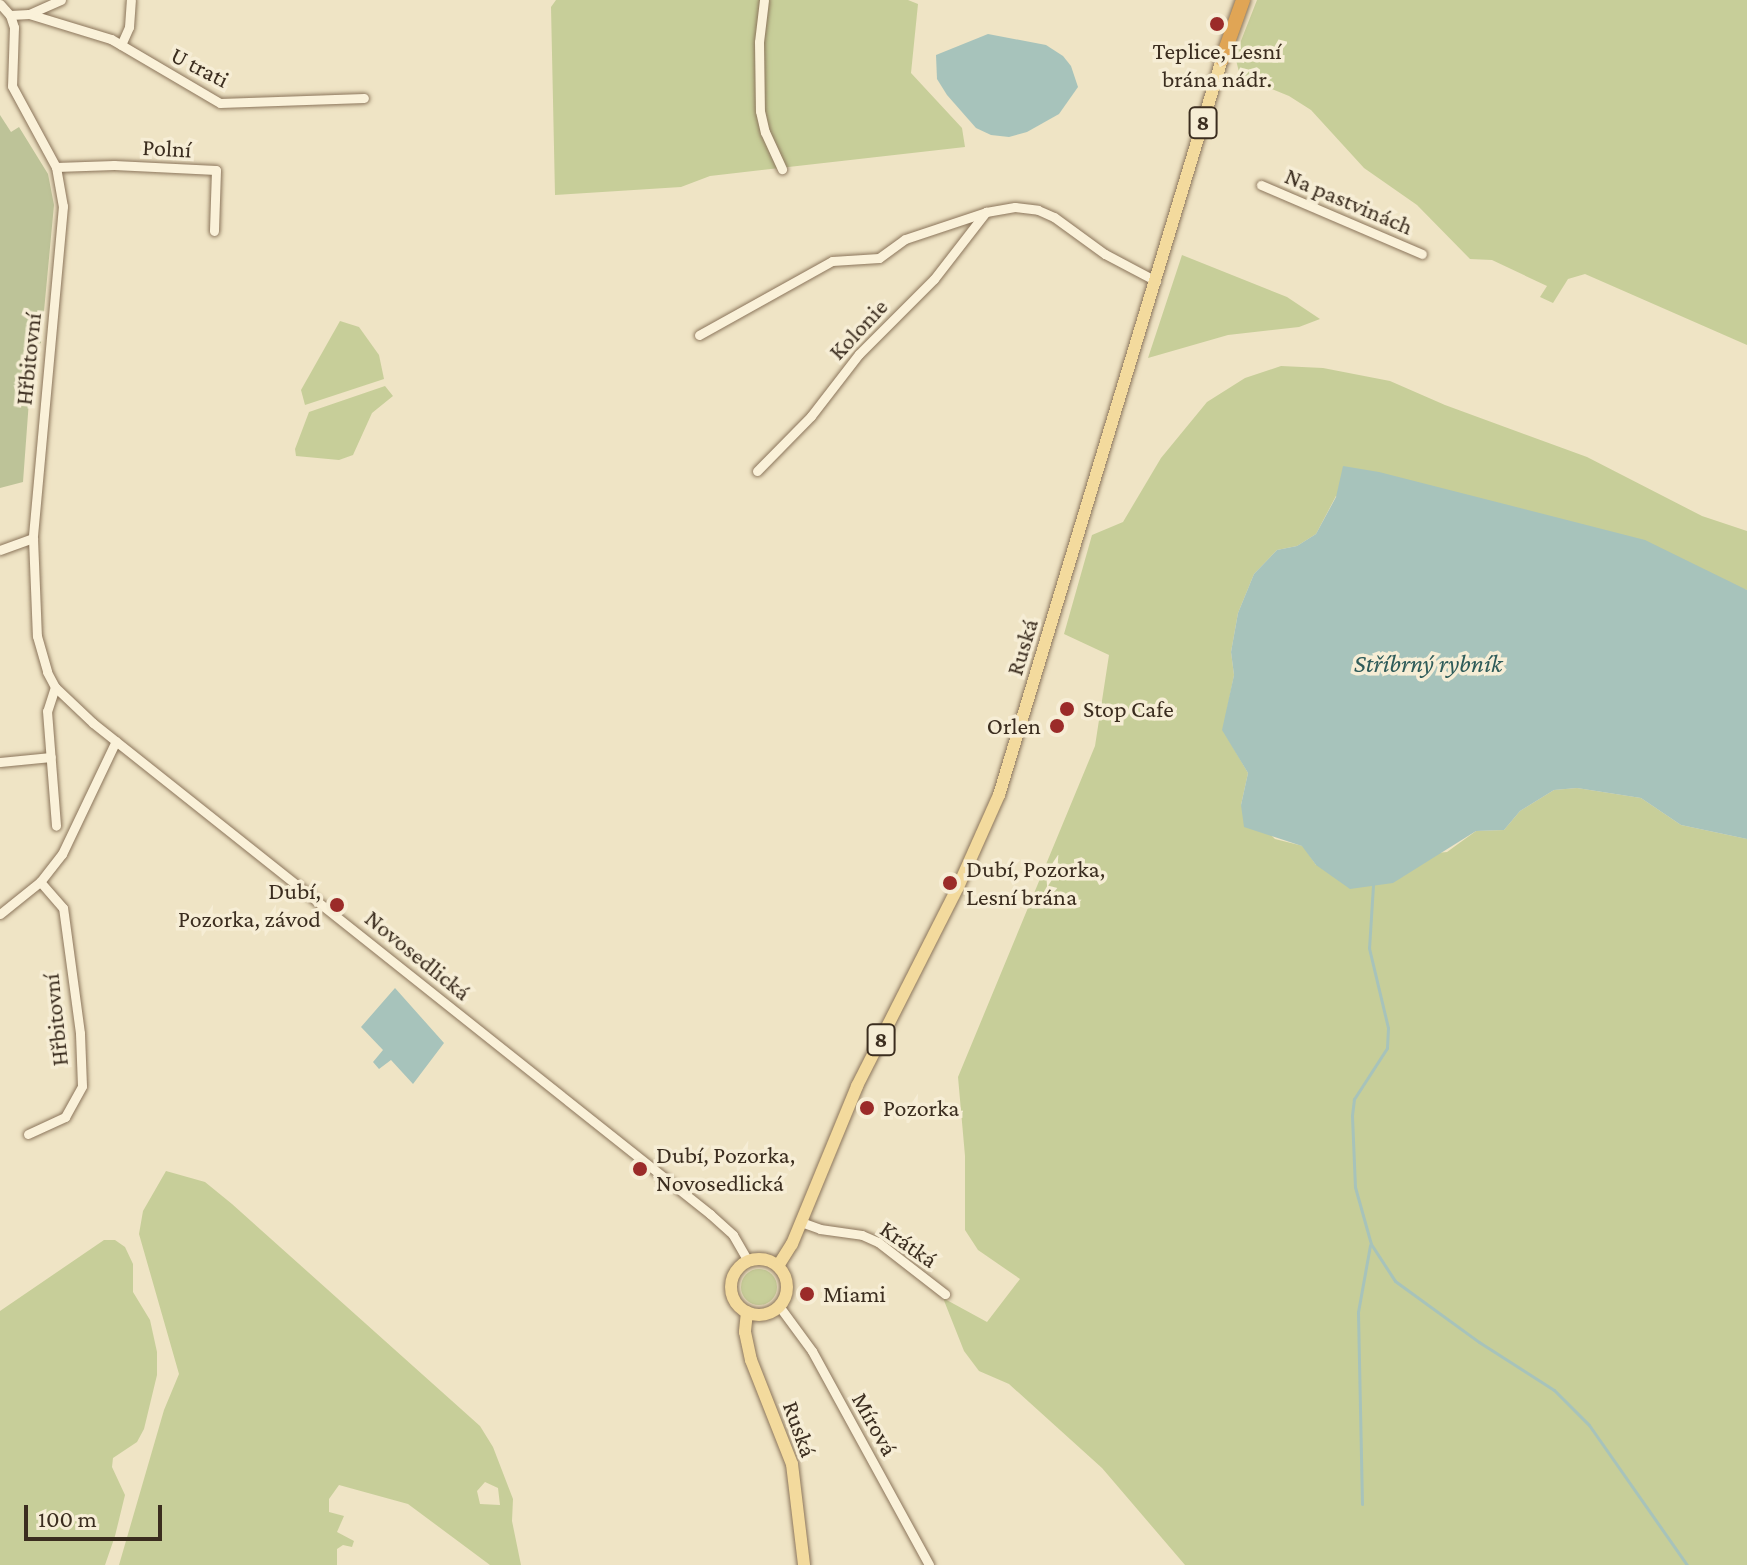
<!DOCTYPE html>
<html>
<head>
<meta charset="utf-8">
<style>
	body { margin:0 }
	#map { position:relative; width:1747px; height:1565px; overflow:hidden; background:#efe4c5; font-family:"Crimson Pro",serif }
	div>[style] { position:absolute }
	.green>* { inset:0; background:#c7ce99 }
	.round { border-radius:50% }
	.cemetery>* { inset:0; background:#bdc398 }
	.water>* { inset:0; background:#a7c3bb }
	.stream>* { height:3px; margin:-1.5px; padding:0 1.5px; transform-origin:1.5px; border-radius:1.5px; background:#a7c3bb }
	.roads { filter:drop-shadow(0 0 2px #8b755b) drop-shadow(0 0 2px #8b755b) }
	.minor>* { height:9px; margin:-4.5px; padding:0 4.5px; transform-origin:4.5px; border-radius:4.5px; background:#faf1d9 }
	.major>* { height:12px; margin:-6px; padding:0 6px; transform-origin:6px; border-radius:6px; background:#f3da9d }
	.major>.ring { margin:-6px; padding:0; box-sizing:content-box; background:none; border:12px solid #f3da9d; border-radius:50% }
	.highway>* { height:14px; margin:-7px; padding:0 7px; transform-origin:7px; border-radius:7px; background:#e0a555 }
	.dots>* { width:22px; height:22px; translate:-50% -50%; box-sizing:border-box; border:4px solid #f6edd5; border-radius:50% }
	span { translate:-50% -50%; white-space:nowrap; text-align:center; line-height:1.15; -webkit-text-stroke:7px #f6edd5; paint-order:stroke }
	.shield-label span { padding:2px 6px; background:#f6edd5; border:2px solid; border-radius:6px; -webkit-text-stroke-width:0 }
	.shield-label { font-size:22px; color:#3b2d1f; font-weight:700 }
	.poi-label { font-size:24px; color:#3b2d1f }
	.left { translate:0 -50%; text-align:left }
	.right { translate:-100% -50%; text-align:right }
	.street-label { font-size:24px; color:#3b2d1f }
	.water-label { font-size:26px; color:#2e5b59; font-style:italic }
	.scale { position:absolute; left:24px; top:1505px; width:138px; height:36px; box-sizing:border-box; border:4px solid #3b2d1f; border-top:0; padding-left:10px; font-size:24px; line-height:28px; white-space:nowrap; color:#3b2d1f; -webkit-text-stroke:6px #f6edd5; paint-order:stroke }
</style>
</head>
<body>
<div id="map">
	<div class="green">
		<i style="clip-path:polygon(556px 0,908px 0,918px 4px,911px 73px,962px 128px,965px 147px,710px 176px,681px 187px,555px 195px,551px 7px)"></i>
		<i style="clip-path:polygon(1257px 0,1747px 0,1747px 345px,1585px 274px,1568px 279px,1553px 303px,1540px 297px,1547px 286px,1492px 260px,1470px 259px,1417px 205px,1364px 168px,1311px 110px,1289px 96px,1240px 76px,1235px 56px)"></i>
		<i style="clip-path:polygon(1182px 255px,1287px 297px,1320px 319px,1299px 327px,1228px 335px,1148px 358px)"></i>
		<i style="clip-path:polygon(340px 321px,359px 327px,379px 355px,384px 379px,305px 405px,301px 390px)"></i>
		<i style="clip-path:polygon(1281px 366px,1323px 368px,1390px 381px,1445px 405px,1587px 457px,1702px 516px,1747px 531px,1747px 590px,1336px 496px,1316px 534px,1297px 546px,1277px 550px,1254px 574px,1238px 613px,1231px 652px,1234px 675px,1223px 730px,1248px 773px,1241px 805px,1275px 839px,1303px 846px,1316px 865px,1447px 852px,1476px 831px,1504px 830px,1520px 811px,1554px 790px,1577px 788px,1641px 798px,1681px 825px,1747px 839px,1747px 1565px,1185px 1565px,1102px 1468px,1009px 1384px,979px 1371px,964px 1351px,943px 1298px,987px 1322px,1020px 1279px,978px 1250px,965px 1230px,965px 1156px,958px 1077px,1095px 746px,1109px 655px,1064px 634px,1092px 535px,1123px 522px,1161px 458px,1207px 402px,1245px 378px)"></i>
		<i style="clip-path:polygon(385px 386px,393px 396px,372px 413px,353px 455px,339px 460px,296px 456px,295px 449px,309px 412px)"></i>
		<i style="clip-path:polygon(evenodd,166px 1171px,205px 1182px,232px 1204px,480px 1426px,493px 1447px,513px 1499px,512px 1521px,521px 1565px,490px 1565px,408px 1504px,339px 1485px,329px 1499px,329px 1512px,344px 1516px,337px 1532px,354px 1541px,352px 1547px,343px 1545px,337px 1549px,337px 1565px,119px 1565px,164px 1410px,179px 1374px,139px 1234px,143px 1211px,166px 1171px,485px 1482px,498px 1488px,500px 1505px,480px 1504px,477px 1491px,485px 1482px)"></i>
		<i style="clip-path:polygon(104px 1240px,115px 1240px,125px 1247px,133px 1264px,133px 1292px,150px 1320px,157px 1352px,157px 1375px,144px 1429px,137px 1442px,113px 1458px,112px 1467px,125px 1495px,115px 1536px,105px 1565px,0 1565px,0 1311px)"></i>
		<i class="round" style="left:741px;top:1269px;width:36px;height:36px"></i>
	</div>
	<div class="cemetery">
		<i style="clip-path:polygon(0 115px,11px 132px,19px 127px,48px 174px,54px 205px,41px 343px,33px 346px,23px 482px,0 488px)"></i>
	</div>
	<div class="water">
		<i style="clip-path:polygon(988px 34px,1046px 45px,1063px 56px,1071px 66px,1078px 87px,1059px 114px,1027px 132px,1009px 137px,991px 135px,976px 128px,947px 95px,937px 79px,936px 55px)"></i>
		<i style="clip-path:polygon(1343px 466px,1379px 472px,1645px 540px,1747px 590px,1747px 839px,1681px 825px,1641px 798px,1577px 788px,1554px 790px,1520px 811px,1504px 830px,1476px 831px,1393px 883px,1350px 889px,1316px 865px,1302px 846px,1244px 827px,1241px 805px,1248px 773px,1222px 730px,1234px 675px,1231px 652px,1238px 613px,1254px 574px,1277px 550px,1297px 546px,1316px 534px,1336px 497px)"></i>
		<i style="clip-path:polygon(395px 988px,444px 1043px,413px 1084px,391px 1060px,379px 1069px,373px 1062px,383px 1050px,361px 1027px)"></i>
	</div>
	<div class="stream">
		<i style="left:1373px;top:885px;width:63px;rotate:93.6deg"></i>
		<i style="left:1369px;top:948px;width:82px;rotate:76.6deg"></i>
		<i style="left:1388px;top:1028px;width:20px;rotate:93deg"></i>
		<i style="left:1387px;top:1048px;width:61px;rotate:122.9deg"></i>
		<i style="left:1354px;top:1099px;width:17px;rotate:97deg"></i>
		<i style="left:1352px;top:1116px;width:71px;rotate:87.6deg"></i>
		<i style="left:1355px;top:1187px;width:59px;rotate:74.3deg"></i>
		<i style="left:1371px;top:1244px;width:44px;rotate:57deg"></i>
		<i style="left:1395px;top:1281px;width:104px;rotate:36deg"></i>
		<i style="left:1479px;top:1342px;width:89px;rotate:32.6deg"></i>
		<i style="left:1554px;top:1390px;width:49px;rotate:45deg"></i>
		<i style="left:1589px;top:1425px;width:171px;rotate:55deg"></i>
		<i style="left:1362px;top:1504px;width:192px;rotate:-91.2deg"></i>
		<i style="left:1358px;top:1312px;width:68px;rotate:-79.8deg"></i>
	</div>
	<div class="roads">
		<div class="minor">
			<i style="left:764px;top:0;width:42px;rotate:96.8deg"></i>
			<i style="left:759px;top:42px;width:69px;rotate:89.2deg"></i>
			<i style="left:760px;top:111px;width:22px;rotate:77deg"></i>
			<i style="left:765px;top:132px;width:41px;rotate:65.3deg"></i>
			<i style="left:0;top:4px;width:15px;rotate:48deg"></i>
			<i style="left:10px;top:15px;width:13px;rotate:72deg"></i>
			<i style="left:14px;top:27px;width:59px;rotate:91.9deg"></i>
			<i style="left:12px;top:86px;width:92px;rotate:61.5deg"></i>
			<i style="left:56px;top:167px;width:40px;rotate:80deg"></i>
			<i style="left:63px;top:206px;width:333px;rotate:95.2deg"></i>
			<i style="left:33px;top:538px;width:98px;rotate:87.7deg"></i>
			<i style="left:37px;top:636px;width:37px;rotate:74deg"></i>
			<i style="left:47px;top:672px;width:17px;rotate:62deg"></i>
			<i style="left:55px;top:687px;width:52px;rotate:43.5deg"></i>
			<i style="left:93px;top:723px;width:789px;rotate:38.51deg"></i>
			<i style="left:710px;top:1214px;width:31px;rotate:42deg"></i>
			<i style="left:733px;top:1235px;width:30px;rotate:60deg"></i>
			<i style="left:29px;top:14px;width:86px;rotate:17deg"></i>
			<i style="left:111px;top:39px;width:126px;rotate:30.4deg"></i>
			<i style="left:220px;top:103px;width:144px;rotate:-2deg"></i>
			<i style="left:10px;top:15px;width:19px;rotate:-3deg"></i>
			<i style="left:29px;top:14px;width:35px;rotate:-24deg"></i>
			<i style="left:121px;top:45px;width:20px;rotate:-66deg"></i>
			<i style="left:129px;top:27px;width:27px;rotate:-86deg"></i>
			<i style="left:56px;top:167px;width:58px;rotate:-2deg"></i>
			<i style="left:114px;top:165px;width:102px;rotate:2.8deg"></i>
			<i style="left:216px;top:170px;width:61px;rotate:91.9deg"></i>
			<i style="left:1261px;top:185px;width:175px;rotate:23.2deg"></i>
			<i style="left:699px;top:335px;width:152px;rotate:-29.1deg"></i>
			<i style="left:832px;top:261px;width:47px;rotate:-3.7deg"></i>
			<i style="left:879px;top:258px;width:32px;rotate:-36deg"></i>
			<i style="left:905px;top:239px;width:85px;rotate:-18.4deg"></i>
			<i style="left:757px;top:471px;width:77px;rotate:-45.5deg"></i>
			<i style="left:811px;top:416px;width:78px;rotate:-52.3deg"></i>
			<i style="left:859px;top:354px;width:106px;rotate:-45deg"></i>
			<i style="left:934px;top:279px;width:85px;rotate:-52.2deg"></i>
			<i style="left:986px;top:212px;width:29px;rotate:-10deg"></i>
			<i style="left:1015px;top:207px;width:23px;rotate:7deg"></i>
			<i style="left:1038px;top:210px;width:17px;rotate:24deg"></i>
			<i style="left:1054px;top:217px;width:63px;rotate:36deg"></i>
			<i style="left:1105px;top:254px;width:58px;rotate:27.9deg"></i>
			<i style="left:0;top:550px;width:35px;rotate:-20deg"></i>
			<i style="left:55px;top:687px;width:25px;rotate:108deg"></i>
			<i style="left:47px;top:711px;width:115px;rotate:85.5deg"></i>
			<i style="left:0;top:762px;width:51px;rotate:-5.6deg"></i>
			<i style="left:0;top:914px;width:51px;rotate:-38.7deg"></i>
			<i style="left:40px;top:882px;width:36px;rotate:-52deg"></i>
			<i style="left:62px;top:854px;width:125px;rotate:-64.5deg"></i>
			<i style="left:28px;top:1134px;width:41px;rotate:-24.7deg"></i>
			<i style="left:65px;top:1117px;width:35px;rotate:-61deg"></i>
			<i style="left:82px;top:1086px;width:53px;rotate:-92.2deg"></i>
			<i style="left:80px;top:1033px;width:126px;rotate:-97.7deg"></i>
			<i style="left:63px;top:908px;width:35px;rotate:-131deg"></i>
			<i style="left:801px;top:1222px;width:20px;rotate:20deg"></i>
			<i style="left:820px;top:1229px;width:42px;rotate:8.1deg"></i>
			<i style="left:862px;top:1235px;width:17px;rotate:24deg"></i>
			<i style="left:878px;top:1242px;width:85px;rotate:37.8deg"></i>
			<i style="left:779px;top:1306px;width:56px;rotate:53.7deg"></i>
			<i style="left:812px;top:1351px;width:244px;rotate:61.3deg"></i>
		</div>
		<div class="major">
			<i class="ring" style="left:731px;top:1259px;width:44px;height:44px"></i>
			<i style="left:778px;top:1266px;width:26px;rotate:-58deg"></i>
			<i style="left:792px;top:1244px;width:171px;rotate:-67.6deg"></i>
			<i style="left:857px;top:1086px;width:223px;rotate:-63.1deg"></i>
			<i style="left:958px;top:887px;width:101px;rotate:-66deg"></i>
			<i style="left:999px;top:795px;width:769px;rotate:-73.14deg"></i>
			<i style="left:747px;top:1312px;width:20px;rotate:96deg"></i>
			<i style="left:745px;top:1332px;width:29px;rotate:78deg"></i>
			<i style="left:751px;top:1360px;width:112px;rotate:68.5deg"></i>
			<i style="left:792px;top:1464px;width:102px;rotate:83.2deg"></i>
		</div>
		<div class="highway">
			<i style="left:1222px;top:59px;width:63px;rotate:-70.4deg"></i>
		</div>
	</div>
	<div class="dots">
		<i style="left:1217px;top:24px;background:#9b2b29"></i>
		<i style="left:1067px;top:709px;background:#9b2b29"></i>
		<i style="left:1057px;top:726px;background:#9b2b29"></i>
		<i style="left:950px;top:883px;background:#9b2b29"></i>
		<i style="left:337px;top:905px;background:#9b2b29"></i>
		<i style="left:867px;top:1108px;background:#9b2b29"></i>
		<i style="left:640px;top:1169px;background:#9b2b29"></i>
		<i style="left:807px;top:1294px;background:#9b2b29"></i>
	</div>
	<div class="shield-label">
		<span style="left:1203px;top:123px">8</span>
		<span style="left:881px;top:1040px">8</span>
	</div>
	<div class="poi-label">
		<span style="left:1217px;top:65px">Teplice, Lesní<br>brána nádr.</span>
		<span class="left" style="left:1083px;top:709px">Stop Cafe</span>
		<span class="right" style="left:1041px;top:726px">Orlen</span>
		<span class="left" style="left:966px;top:883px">Dubí, Pozorka,<br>Lesní brána</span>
		<span class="right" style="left:321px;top:905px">Dubí,<br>Pozorka, závod</span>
		<span class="left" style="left:883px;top:1108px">Pozorka</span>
		<span class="left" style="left:656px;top:1169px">Dubí, Pozorka,<br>Novosedlická</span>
		<span class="left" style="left:823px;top:1294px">Miami</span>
	</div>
	<div class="street-label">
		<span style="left:200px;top:67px;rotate:27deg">U trati</span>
		<span style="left:167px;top:148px;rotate:3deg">Polní</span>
		<span style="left:1349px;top:201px;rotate:23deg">Na pastvinách</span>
		<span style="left:858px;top:329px;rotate:-47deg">Kolonie</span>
		<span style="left:28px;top:359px;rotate:-84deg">Hřbitovní</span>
		<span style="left:1022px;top:647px;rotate:-73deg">Ruská</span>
		<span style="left:418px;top:955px;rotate:39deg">Novosedlická</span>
		<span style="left:55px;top:1020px;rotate:-96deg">Hřbitovní</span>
		<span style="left:909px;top:1244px;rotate:35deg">Krátká</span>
		<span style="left:875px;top:1424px;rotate:61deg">Mírová</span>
		<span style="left:800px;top:1429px;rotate:70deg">Ruská</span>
	</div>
	<div class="water-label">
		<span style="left:1428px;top:664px">Stříbrný rybník</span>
	</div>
	<div class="scale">100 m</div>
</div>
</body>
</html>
